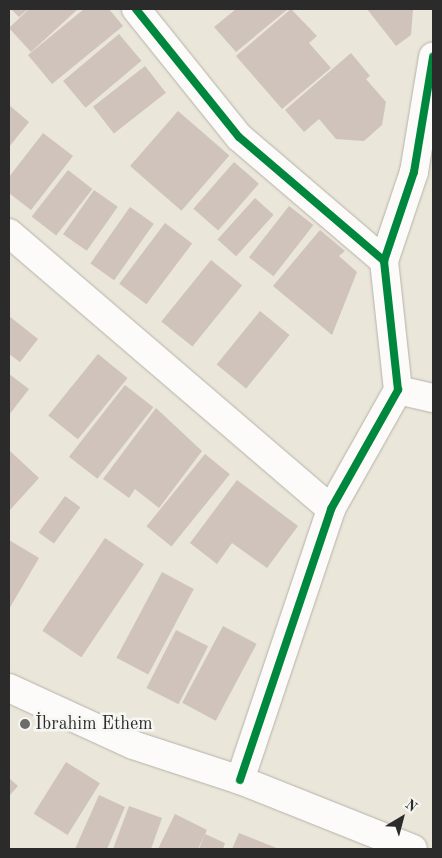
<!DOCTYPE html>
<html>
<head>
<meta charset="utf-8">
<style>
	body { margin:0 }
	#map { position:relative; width:442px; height:858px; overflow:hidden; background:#eae6d9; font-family:"Old Standard TT",serif }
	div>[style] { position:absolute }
	.building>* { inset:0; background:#cfc3bc; transform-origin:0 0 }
	.roads { filter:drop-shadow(0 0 1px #b5b2aa) drop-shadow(0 0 1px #b5b2aa) }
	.street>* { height:28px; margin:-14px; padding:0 14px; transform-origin:14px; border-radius:14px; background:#fcfbf9 }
	.secondary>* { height:28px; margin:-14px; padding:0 14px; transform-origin:14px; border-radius:14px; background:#fcfbf9 }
	.cycleway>* { height:8px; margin:-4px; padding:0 4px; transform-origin:4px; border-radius:4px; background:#00873e }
	.dots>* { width:14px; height:14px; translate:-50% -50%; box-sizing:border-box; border:2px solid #f6f6f2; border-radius:50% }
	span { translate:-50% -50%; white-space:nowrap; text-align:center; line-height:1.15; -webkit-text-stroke:5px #f6f6f2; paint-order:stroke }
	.poi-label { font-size:18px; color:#2b2b2b }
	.left { translate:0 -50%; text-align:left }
	.frame { position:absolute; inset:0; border:10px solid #2b2b2b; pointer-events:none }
	.north { position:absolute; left:377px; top:793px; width:50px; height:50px; -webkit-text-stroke:4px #f6f6f2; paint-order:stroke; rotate:37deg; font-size:14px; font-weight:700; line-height:20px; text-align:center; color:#2b2b2b }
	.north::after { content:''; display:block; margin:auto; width:18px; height:22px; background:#2b2b2b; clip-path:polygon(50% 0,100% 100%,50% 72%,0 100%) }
</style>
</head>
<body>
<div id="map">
	<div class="building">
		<i style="clip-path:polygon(11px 9px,28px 9px,19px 17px)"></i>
		<i style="clip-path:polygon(29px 9px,78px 9px,31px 52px,9px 28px)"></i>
		<i style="clip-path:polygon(84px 9px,109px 9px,123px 26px,52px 84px,28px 55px)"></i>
		<i style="clip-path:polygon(236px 9px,288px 9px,236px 52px,214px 27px)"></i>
		<i style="clip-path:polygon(291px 9px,317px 36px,309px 43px,331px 68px,282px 109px,236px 56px)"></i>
		<i style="clip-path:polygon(367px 9px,413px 9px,411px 35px,396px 46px)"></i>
		<i style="left:119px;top:34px;width:35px;height:73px;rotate:50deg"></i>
		<i style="clip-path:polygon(351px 53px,370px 76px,366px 79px,386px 102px,382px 125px,364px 141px,336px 139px,319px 119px,304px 132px,285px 110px)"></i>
		<i style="left:145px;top:66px;width:34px;height:66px;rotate:52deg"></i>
		<i style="clip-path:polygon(9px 105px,29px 122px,9px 147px)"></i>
		<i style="left:178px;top:111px;width:68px;height:73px;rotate:41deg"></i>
		<i style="clip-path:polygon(43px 133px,73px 156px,31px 210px,9px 193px,9px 177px)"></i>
		<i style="left:234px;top:162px;width:33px;height:62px;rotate:41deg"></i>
		<i style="left:68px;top:170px;width:31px;height:59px;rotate:38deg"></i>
		<i style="left:94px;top:190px;width:29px;height:54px;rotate:35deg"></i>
		<i style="left:255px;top:198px;width:25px;height:56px;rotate:42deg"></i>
		<i style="left:289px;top:206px;width:31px;height:65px;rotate:38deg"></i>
		<i style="left:130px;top:207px;width:29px;height:69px;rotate:35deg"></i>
		<i style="left:165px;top:223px;width:34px;height:76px;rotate:37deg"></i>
		<i style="clip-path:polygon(320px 230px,345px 251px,339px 256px,357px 272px,332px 335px,273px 286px)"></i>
		<i style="left:211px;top:260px;width:40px;height:79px;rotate:39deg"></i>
		<i style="left:260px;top:311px;width:38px;height:69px;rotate:39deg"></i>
		<i style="clip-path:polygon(9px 316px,38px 339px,20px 362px,9px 354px)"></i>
		<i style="left:98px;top:354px;width:38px;height:79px;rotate:39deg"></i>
		<i style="clip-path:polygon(9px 374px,29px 389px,9px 415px)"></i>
		<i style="left:125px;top:385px;width:36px;height:91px;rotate:38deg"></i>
		<i style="clip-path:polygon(156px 408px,202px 451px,159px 508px,135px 489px,129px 498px,103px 479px)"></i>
		<i style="clip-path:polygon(10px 451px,39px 478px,9px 511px,9px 453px)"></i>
		<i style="left:205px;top:454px;width:32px;height:93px;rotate:39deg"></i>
		<i style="clip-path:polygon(237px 480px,298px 526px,267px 568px,232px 543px,217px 564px,190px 543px)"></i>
		<i style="left:65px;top:496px;width:19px;height:45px;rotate:36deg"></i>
		<i style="left:105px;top:538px;width:47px;height:112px;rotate:34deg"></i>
		<i style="clip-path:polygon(9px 540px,39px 558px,9px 609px)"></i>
		<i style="left:162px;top:572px;width:36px;height:97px;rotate:28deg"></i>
		<i style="left:223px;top:626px;width:38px;height:87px;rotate:28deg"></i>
		<i style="left:176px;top:630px;width:36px;height:65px;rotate:27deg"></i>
		<i style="left:66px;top:762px;width:40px;height:61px;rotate:32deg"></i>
		<i style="clip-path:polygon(9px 778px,18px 786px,9px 796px)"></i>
		<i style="clip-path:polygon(99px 795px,125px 807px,107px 849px,75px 849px)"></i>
		<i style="clip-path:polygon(129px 806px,162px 818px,151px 849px,113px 849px)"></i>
		<i style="clip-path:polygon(175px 814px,207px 830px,198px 849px,158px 849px)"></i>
		<i style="clip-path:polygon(239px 833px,279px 849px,232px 849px)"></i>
		<i style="clip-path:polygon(205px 834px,225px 843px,223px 849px,199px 849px)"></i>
	</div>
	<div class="roads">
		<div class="street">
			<i style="left:136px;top:9px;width:164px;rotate:51.2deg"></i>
			<i style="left:239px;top:137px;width:191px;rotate:40.5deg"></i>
			<i style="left:384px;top:261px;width:94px;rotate:-71.4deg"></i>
			<i style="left:414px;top:172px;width:117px;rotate:-80.6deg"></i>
			<i style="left:9px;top:233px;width:424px;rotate:40.6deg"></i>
			<i style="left:398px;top:390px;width:36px;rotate:13deg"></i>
			<i style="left:240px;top:780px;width:286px;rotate:-71.4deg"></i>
			<i style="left:331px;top:509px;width:137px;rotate:-60.6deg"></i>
			<i style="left:398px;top:390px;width:130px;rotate:-96.2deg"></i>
		</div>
		<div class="secondary">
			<i style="left:9px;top:688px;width:136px;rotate:24.7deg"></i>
			<i style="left:133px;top:745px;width:113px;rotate:18.1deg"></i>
			<i style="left:240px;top:780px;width:186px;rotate:21.7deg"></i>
		</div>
	</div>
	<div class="cycleway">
		<i style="left:136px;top:9px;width:164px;rotate:51.2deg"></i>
		<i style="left:239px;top:137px;width:191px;rotate:40.5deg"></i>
		<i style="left:384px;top:261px;width:94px;rotate:-71.4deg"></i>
		<i style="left:414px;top:172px;width:117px;rotate:-80.6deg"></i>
		<i style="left:240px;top:780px;width:286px;rotate:-71.4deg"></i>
		<i style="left:331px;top:509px;width:137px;rotate:-60.6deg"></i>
		<i style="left:398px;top:390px;width:130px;rotate:-96.2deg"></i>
	</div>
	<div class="dots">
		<i style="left:25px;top:724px;background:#6e6c68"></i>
	</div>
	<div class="poi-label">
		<span class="left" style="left:35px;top:724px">İbrahim Ethem</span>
	</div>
	<div class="frame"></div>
	<div class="north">N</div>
</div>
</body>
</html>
